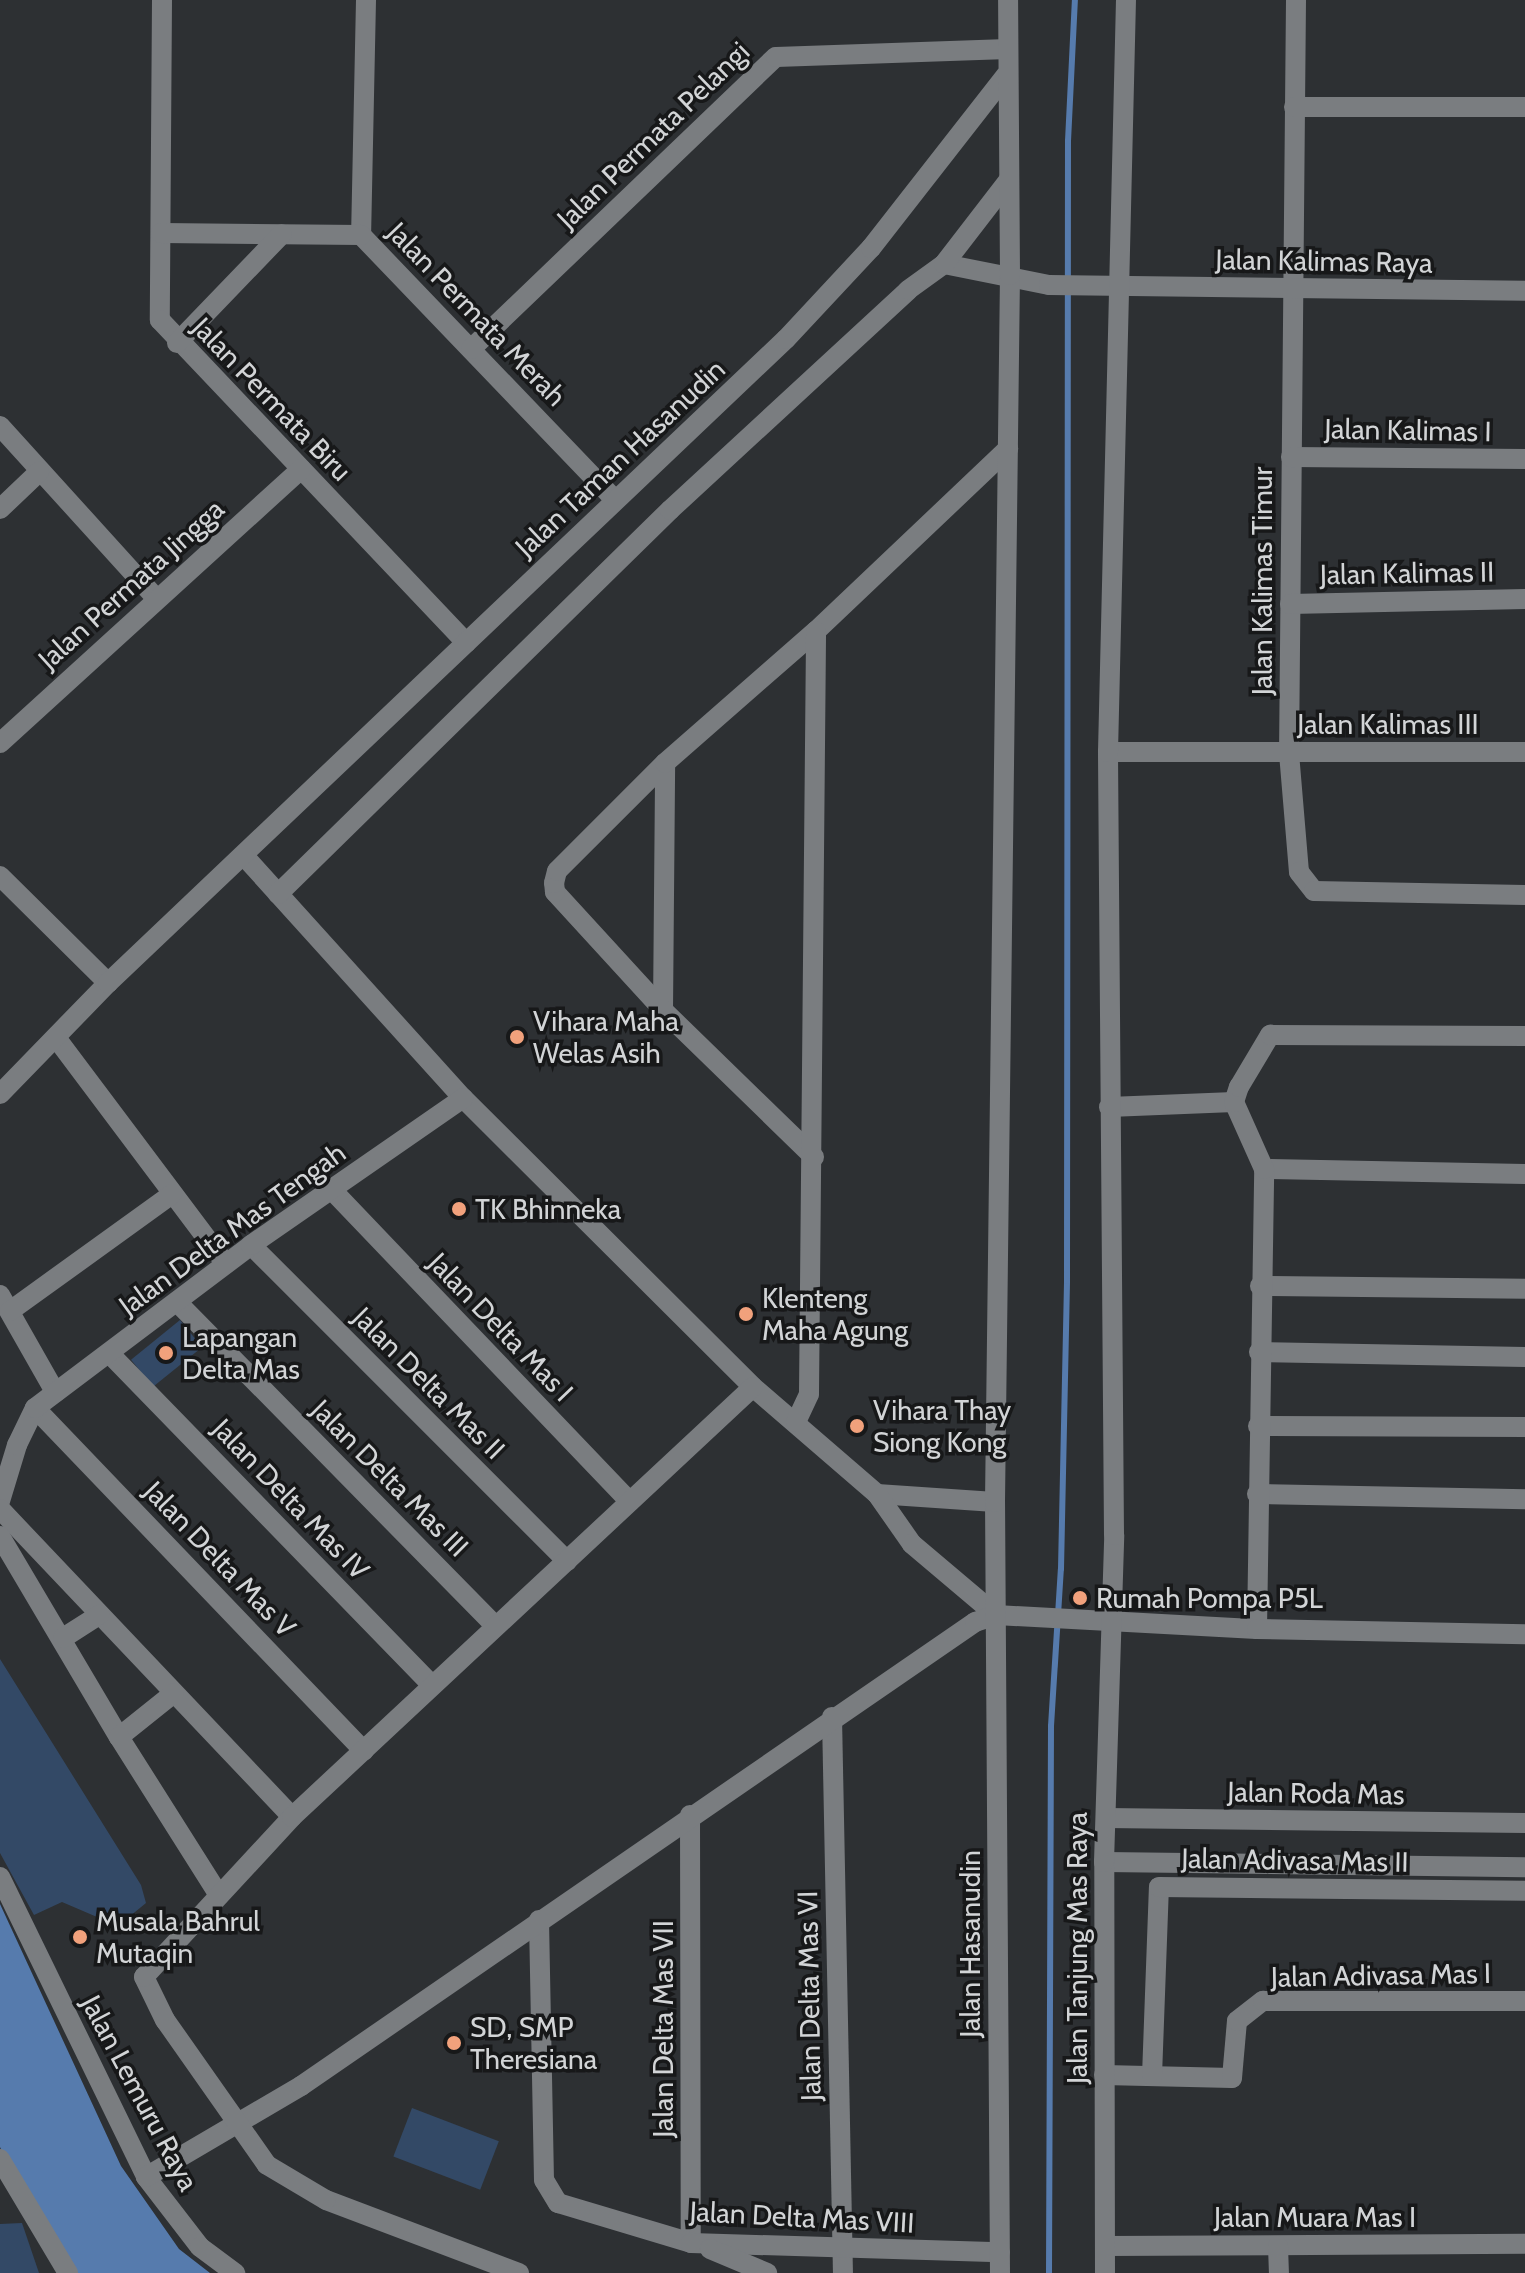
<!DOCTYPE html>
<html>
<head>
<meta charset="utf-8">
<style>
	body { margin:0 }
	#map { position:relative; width:1525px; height:2273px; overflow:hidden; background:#2d3033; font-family:Cabin,sans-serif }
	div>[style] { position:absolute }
	.green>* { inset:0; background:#334966; transform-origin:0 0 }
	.water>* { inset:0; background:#567bad }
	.stream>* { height:6px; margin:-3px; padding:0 3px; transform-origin:3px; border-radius:3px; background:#567bad }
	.minor>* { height:20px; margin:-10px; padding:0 10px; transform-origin:10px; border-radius:10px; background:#7a7d80 }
	.dots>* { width:22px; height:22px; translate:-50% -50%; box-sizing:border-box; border:4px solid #171819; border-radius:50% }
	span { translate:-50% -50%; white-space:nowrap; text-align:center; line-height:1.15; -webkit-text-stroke:7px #171819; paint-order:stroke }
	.street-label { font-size:28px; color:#d2d4d6 }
	.poi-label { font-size:28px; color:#d2d4d6 }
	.left { translate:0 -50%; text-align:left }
</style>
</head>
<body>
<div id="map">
	<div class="green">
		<i style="left:180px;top:1320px;width:35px;height:63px;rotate:51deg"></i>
		<i style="clip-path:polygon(0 1659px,141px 1885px,146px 1903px,118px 1926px,62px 1902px,34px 1915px,0 1853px)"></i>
		<i style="left:412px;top:2108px;width:93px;height:52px;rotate:21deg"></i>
		<i style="clip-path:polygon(22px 2223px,39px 2273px,0 2273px,0 2224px)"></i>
	</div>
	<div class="water">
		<i style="clip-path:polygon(0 1904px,121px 2166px,179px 2249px,210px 2273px,75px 2273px,7px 2163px,0 2147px)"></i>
	</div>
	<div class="stream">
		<i style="left:1049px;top:2273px;width:547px;rotate:-89.79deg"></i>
		<i style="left:1051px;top:1726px;width:157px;rotate:-86.4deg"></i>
		<i style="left:1061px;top:1569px;width:288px;rotate:-88.8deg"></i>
		<i style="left:1067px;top:1281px;width:1140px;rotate:-89.95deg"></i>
		<i style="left:1068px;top:141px;width:141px;rotate:-87.2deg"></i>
	</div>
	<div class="minor">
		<i style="left:162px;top:0;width:320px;rotate:90.4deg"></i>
		<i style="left:160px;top:320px;width:445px;rotate:46.5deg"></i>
		<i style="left:366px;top:0;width:235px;rotate:91.2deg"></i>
		<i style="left:361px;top:235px;width:366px;rotate:46.2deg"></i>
		<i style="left:1296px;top:0;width:753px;rotate:90.53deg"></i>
		<i style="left:1289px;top:753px;width:119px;rotate:85.2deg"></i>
		<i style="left:1299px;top:872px;width:24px;rotate:52deg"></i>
		<i style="left:1314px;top:891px;width:211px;rotate:1.1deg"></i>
		<i style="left:1294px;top:107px;width:231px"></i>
		<i style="left:161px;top:233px;width:200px;rotate:0.6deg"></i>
		<i style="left:944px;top:264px;width:107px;rotate:11.3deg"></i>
		<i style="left:1049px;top:285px;width:476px;rotate:0.7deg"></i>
		<i style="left:177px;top:343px;width:151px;rotate:-46.1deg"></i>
		<i style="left:471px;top:349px;width:422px;rotate:-43.8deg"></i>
		<i style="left:776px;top:57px;width:232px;rotate:-2deg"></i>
		<i style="left:0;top:426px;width:231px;rotate:47.8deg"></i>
		<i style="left:1291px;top:457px;width:234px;rotate:0.5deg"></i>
		<i style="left:0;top:509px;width:54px;rotate:-43.5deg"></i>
		<i style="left:1290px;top:604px;width:235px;rotate:-1.2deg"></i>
		<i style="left:0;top:743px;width:407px;rotate:-42.3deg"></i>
		<i style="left:1108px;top:752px;width:417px"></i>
		<i style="left:245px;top:857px;width:325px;rotate:47.9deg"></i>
		<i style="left:463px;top:1098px;width:409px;rotate:44.9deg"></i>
		<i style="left:753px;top:1387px;width:164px;rotate:40.8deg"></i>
		<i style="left:877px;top:1494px;width:118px;rotate:3.9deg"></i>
		<i style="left:0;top:876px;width:152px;rotate:44.7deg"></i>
		<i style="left:278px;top:894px;width:549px;rotate:-44.41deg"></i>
		<i style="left:670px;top:510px;width:324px;rotate:-42.7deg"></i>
		<i style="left:908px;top:290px;width:44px;rotate:-35.8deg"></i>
		<i style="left:944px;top:264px;width:105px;rotate:-52.4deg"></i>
		<i style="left:663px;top:1010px;width:247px;rotate:-89.5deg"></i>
		<i style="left:57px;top:1039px;width:281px;rotate:53.1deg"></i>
		<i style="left:0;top:1094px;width:155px;rotate:-45.8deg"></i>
		<i style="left:108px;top:983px;width:935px;rotate:-43.53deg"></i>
		<i style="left:786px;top:339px;width:125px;rotate:-47deg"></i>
		<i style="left:871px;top:248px;width:219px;rotate:-52deg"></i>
		<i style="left:1109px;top:1107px;width:125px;rotate:-2.3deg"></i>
		<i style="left:814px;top:1157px;width:211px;rotate:-135.8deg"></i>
		<i style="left:663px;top:1010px;width:160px;rotate:-132.5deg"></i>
		<i style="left:555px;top:892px;width:9px;rotate:-96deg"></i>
		<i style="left:554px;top:883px;width:12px;rotate:-76deg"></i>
		<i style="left:557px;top:871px;width:153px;rotate:-45deg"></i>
		<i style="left:665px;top:763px;width:201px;rotate:-41.2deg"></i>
		<i style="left:816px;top:631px;width:265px;rotate:-43.5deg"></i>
		<i style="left:1264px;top:1169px;width:261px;rotate:1.1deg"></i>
		<i style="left:332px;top:1190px;width:431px;rotate:46.3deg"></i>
		<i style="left:251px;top:1245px;width:447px;rotate:45deg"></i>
		<i style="left:1260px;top:1286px;width:265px;rotate:0.6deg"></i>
		<i style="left:0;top:1295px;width:112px;rotate:60.4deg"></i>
		<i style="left:177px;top:1302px;width:454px;rotate:45.5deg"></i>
		<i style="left:10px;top:1311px;width:200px;rotate:-35.8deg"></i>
		<i style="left:1259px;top:1352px;width:266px;rotate:1.1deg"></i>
		<i style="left:109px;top:1353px;width:463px;rotate:45.8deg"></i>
		<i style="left:35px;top:1408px;width:475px;rotate:46.2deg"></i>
		<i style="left:796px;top:1422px;width:31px;rotate:-65deg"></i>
		<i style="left:809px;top:1394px;width:763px;rotate:-89.47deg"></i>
		<i style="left:1258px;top:1426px;width:267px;rotate:0.2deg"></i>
		<i style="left:877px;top:1494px;width:61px;rotate:55deg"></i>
		<i style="left:912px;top:1544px;width:110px;rotate:40.2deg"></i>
		<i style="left:1257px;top:1494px;width:268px;rotate:1.1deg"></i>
		<i style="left:0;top:1501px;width:59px;rotate:-73.1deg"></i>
		<i style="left:17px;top:1445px;width:41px;rotate:-64.1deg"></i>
		<i style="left:35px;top:1408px;width:271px;rotate:-37deg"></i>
		<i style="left:251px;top:1245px;width:258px;rotate:-34.7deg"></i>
		<i style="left:0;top:1509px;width:424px;rotate:46.5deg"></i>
		<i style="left:0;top:1536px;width:234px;rotate:59.4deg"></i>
		<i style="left:119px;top:1737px;width:70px;rotate:-38.7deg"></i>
		<i style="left:1257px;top:1629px;width:460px;rotate:-89.1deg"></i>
		<i style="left:1264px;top:1169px;width:73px;rotate:-114.1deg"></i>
		<i style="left:1234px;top:1102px;width:16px;rotate:-72deg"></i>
		<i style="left:1239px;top:1087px;width:61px;rotate:-59.2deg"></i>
		<i style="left:1270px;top:1035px;width:255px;rotate:0.2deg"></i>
		<i style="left:63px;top:1638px;width:43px;rotate:-32.6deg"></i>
		<i style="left:832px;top:1717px;width:556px;rotate:88.87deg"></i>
		<i style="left:119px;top:1737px;width:187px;rotate:57.7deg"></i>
		<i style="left:690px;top:1815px;width:428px;rotate:89.9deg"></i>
		<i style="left:1106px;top:1818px;width:419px;rotate:0.7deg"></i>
		<i style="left:1104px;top:1862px;width:421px;rotate:0.7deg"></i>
		<i style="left:0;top:1877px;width:334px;rotate:64deg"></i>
		<i style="left:146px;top:2177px;width:88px;rotate:52.4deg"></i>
		<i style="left:200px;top:2247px;width:44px;rotate:36.6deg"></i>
		<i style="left:539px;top:1920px;width:260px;rotate:88.9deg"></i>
		<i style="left:544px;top:2180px;width:27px;rotate:59deg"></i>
		<i style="left:558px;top:2203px;width:139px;rotate:16.7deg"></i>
		<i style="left:691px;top:2243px;width:309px;rotate:1.7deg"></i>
		<i style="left:1104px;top:2075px;width:128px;rotate:1.3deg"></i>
		<i style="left:1232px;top:2078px;width:57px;rotate:-85deg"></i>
		<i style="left:1237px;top:2021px;width:33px;rotate:-38deg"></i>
		<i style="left:1263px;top:2001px;width:262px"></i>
		<i style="left:1152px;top:2076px;width:189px;rotate:-87.9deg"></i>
		<i style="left:1159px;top:1887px;width:366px;rotate:0.6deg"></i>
		<i style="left:0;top:2159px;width:133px;rotate:59.2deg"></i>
		<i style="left:146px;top:2177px;width:180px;rotate:-30.4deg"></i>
		<i style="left:301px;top:2086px;width:818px;rotate:-34.54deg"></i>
		<i style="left:975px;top:1622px;width:22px;rotate:-18deg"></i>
		<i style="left:996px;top:1615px;width:261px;rotate:3.1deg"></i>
		<i style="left:1257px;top:1629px;width:268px;rotate:1.1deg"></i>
		<i style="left:1105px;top:2246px;width:420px;rotate:-0.3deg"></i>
		<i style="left:1278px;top:2246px;width:27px;rotate:88deg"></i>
		<i style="left:710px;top:2249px;width:62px;rotate:22.8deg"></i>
		<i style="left:519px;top:2273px;width:206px;rotate:-159.3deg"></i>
		<i style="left:326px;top:2200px;width:69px;rotate:-149.3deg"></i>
		<i style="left:267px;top:2165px;width:177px;rotate:-125.1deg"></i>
		<i style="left:165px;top:2020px;width:48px;rotate:-116deg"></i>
		<i style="left:144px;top:1977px;width:218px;rotate:-47.2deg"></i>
		<i style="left:292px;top:1817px;width:630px;rotate:-43.01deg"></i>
		<i style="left:1000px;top:2273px;width:771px;rotate:-90.37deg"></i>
		<i style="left:995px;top:1502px;width:1227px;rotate:-89.3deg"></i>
		<i style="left:1010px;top:275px;width:275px;rotate:-90.4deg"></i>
		<i style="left:1105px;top:2273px;width:411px;rotate:-90.1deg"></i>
		<i style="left:1104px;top:1862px;width:327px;rotate:-88.2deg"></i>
		<i style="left:1114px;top:1535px;width:783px;rotate:-90.44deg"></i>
		<i style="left:1108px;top:752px;width:752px;rotate:-88.63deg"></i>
	</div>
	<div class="dots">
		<i style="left:517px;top:1037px;background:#f1a17c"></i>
		<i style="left:459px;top:1209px;background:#f1a17c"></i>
		<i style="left:746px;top:1314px;background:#f1a17c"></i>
		<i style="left:166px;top:1353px;background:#f1a17c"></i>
		<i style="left:857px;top:1426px;background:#f1a17c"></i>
		<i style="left:1080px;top:1598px;background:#f1a17c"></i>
		<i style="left:80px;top:1937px;background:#f1a17c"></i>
		<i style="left:454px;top:2043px;background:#f1a17c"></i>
	</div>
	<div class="street-label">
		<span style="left:653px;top:135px;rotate:-44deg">Jalan Permata Pelangi</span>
		<span style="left:1324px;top:261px;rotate:1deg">Jalan Kalimas Raya</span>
		<span style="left:477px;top:314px;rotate:46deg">Jalan Permata Merah</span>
		<span style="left:272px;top:399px;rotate:46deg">Jalan Permata Biru</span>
		<span style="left:1408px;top:430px;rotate:1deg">Jalan Kalimas I</span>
		<span style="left:620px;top:458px;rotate:-43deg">Jalan Taman Hasanudin</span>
		<span style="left:1407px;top:573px;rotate:-1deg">Jalan Kalimas II</span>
		<span style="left:1262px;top:581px;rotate:-90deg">Jalan Kalimas Timur</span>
		<span style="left:131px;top:584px;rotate:-42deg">Jalan Permata Jingga</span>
		<span style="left:1388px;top:724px">Jalan Kalimas III</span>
		<span style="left:232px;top:1229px;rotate:-36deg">Jalan Delta Mas Tengah</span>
		<span style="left:501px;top:1327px;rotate:46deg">Jalan Delta Mas I</span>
		<span style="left:429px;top:1383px;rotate:45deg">Jalan Delta Mas II</span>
		<span style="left:390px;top:1478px;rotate:45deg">Jalan Delta Mas III</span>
		<span style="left:291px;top:1499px;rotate:46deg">Jalan Delta Mas IV</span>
		<span style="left:220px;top:1559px;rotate:46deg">Jalan Delta Mas V</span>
		<span style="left:1316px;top:1793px;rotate:1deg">Jalan Roda Mas</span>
		<span style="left:1295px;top:1860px;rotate:1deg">Jalan Adivasa Mas II</span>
		<span style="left:970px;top:1944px;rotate:-90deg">Jalan Hasanudin</span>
		<span style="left:1077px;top:1948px;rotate:-90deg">Jalan Tanjung Mas Raya</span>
		<span style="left:1381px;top:1975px;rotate:-1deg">Jalan Adivasa Mas I</span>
		<span style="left:809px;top:1996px;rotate:-91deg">Jalan Delta Mas VI</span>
		<span style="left:663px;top:2029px;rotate:-90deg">Jalan Delta Mas VII</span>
		<span style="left:140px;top:2093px;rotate:62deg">Jalan Lemuru Raya</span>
		<span style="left:802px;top:2217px;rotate:3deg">Jalan Delta Mas VIII</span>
		<span style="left:1315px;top:2217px">Jalan Muara Mas I</span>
	</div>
	<div class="poi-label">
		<span class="left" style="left:533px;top:1037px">Vihara Maha<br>Welas Asih</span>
		<span class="left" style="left:475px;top:1209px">TK Bhinneka</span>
		<span class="left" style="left:762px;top:1314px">Klenteng<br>Maha Agung</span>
		<span class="left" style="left:182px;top:1353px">Lapangan<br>Delta Mas</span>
		<span class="left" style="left:873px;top:1426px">Vihara Thay<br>Siong Kong</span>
		<span class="left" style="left:1096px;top:1598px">Rumah Pompa P5L</span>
		<span class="left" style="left:96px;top:1937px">Musala Bahrul<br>Mutaqin</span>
		<span class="left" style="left:470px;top:2043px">SD, SMP<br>Theresiana</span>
	</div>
</div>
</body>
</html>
